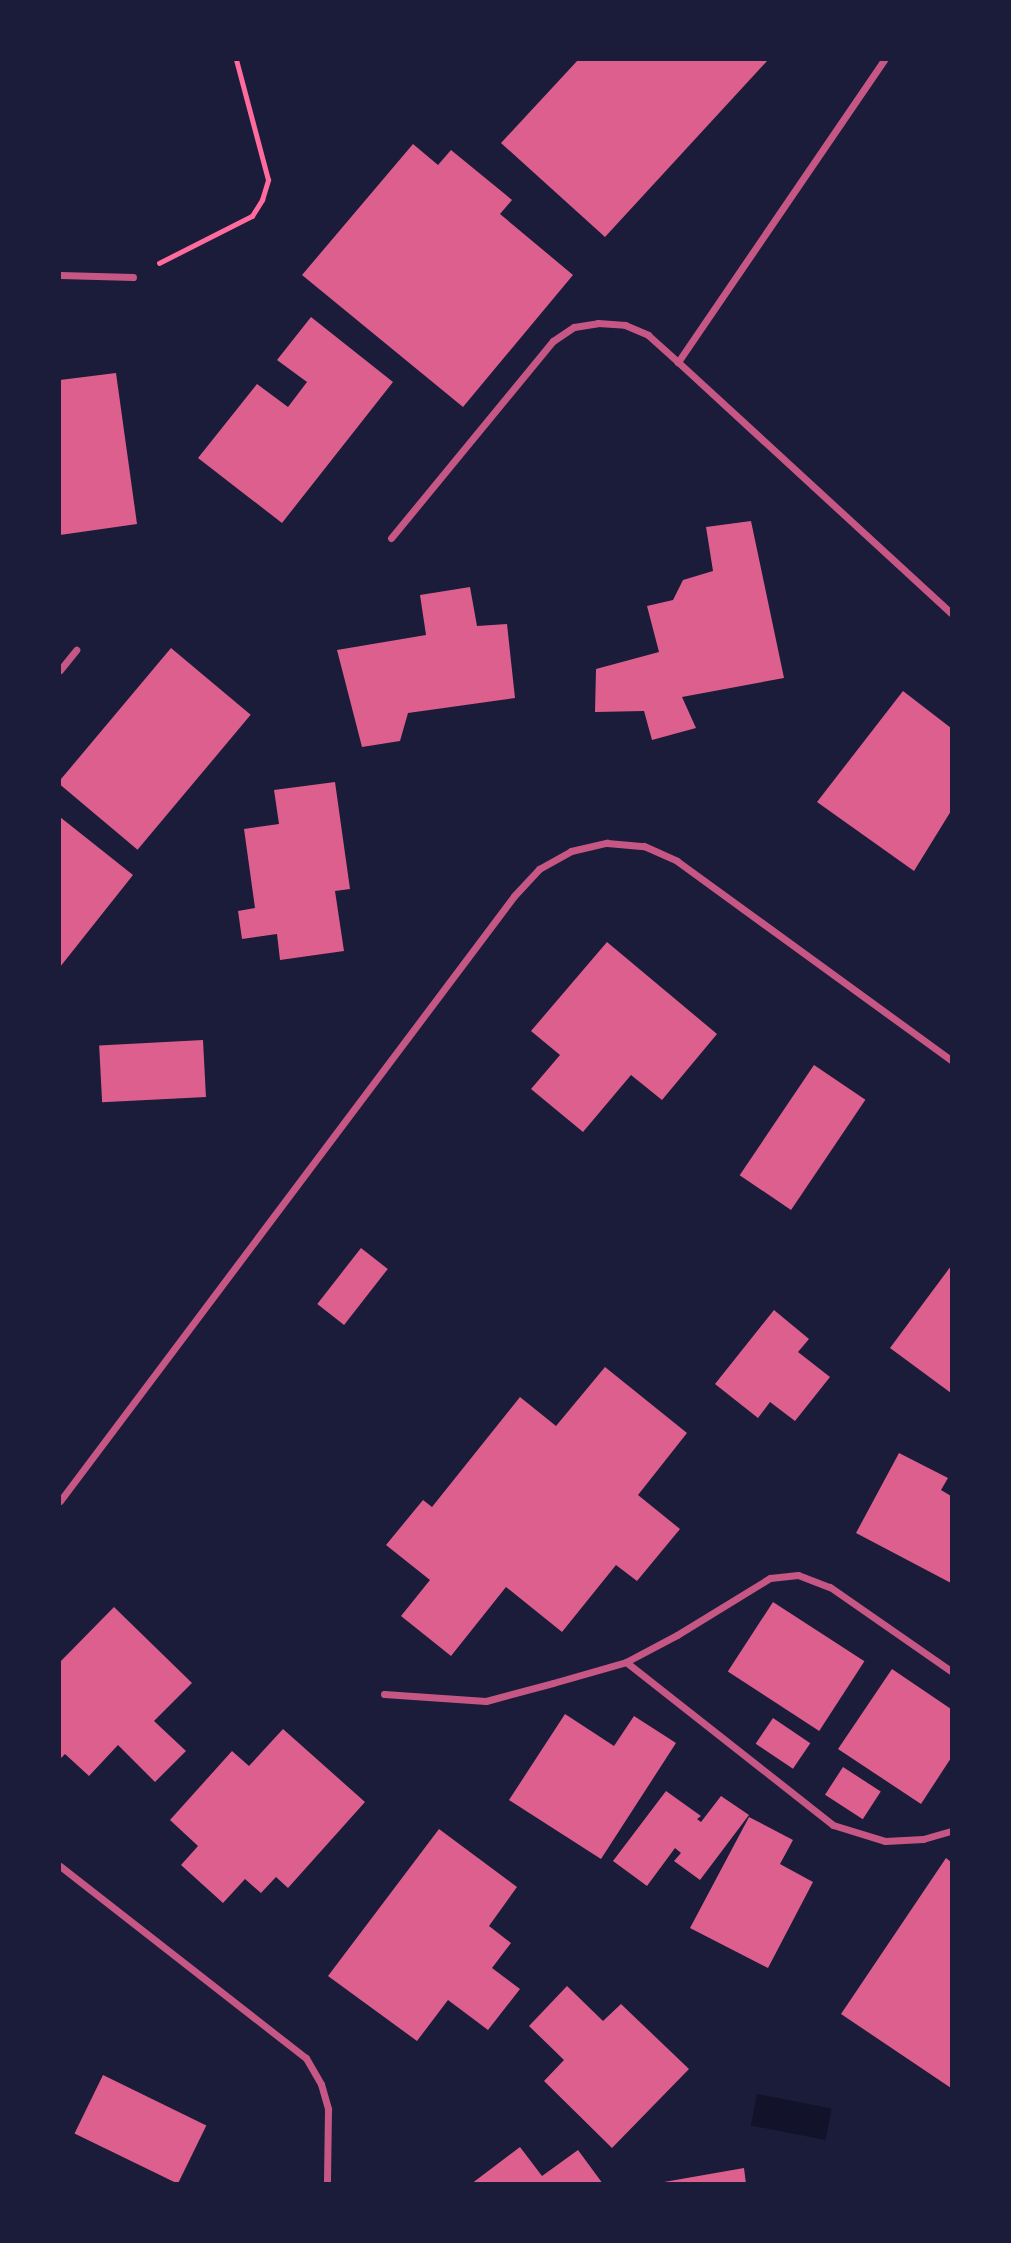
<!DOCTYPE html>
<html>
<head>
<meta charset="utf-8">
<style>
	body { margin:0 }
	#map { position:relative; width:1011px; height:2243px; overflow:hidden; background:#1b1b3a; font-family:"Fira Sans Condensed",sans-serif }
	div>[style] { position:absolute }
	.water>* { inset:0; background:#12122b; transform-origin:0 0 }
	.building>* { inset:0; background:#dd5f8e; transform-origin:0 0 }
	.path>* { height:4.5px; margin:-2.25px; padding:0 2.25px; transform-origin:2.25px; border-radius:2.25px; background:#ff6b9d }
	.minor>* { height:7px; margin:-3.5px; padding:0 3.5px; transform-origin:3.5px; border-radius:3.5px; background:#c65784 }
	span { translate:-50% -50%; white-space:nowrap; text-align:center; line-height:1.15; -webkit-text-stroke:6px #1b1b3a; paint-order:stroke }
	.frame { position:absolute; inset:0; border:61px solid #1b1b3a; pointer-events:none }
</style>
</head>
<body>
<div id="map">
	<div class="water">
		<i style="left:757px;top:2094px;width:76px;height:32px;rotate:11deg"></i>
	</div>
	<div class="building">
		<i style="clip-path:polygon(578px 60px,768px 60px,605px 237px,501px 143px)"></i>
		<i style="clip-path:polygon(413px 144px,438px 165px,451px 150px,512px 200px,500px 214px,573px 275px,463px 407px,302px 275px)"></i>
		<i style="clip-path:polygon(311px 317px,393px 382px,282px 523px,198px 458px,257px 384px,288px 407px,307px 382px,277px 360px)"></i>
		<i style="clip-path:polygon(116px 373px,137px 524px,60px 535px,60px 380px)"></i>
		<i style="clip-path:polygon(751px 521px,784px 678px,682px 697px,696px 728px,652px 740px,644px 711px,595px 712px,596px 669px,659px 652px,647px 606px,673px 600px,683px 580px,713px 571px,706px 527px)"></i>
		<i style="clip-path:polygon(470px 587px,477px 626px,507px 624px,515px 698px,408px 713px,400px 741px,362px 747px,337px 650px,426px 635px,420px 595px)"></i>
		<i style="left:171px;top:648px;width:104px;height:176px;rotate:40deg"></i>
		<i style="clip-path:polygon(903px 691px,951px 728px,951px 811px,914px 871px,817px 802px)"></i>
		<i style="clip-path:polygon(335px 782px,350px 889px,335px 891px,344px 951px,280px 960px,277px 934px,242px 939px,238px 911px,255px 908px,244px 829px,279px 824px,274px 790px)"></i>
		<i style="clip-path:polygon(60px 817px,133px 875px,60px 967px)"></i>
		<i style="clip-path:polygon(607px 942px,717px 1034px,662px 1100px,631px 1075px,583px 1132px,531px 1089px,560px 1055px,531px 1031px)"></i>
		<i style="left:203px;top:1040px;width:57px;height:104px;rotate:87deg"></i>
		<i style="left:814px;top:1065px;width:62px;height:133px;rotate:34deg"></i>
		<i style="left:361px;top:1248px;width:34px;height:71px;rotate:38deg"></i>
		<i style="clip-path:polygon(951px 1266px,951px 1393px,890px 1348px)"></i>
		<i style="clip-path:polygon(774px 1310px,809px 1339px,798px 1352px,830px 1377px,795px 1421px,770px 1402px,758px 1418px,715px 1384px)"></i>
		<i style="clip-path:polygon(605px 1367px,687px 1433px,638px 1495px,680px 1529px,637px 1581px,616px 1565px,562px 1632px,506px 1587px,451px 1656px,401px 1616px,430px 1580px,386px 1545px,423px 1500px,432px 1507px,520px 1397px,556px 1426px)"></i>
		<i style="clip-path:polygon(899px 1453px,948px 1478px,941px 1490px,951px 1496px,951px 1583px,856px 1533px)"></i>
		<i style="left:773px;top:1602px;width:109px;height:83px;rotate:33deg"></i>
		<i style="clip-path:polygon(114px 1607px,192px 1683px,154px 1721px,186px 1751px,155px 1782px,118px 1745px,89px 1776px,65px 1754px,60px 1759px,60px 1662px)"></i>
		<i style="clip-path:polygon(892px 1669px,951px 1709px,951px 1758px,921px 1804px,838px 1749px)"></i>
		<i style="clip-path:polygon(565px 1714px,614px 1746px,634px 1716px,676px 1743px,601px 1859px,509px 1800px)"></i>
		<i style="left:773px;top:1718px;width:45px;height:31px;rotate:34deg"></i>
		<i style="clip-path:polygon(283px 1729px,365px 1802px,288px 1888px,276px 1877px,261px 1893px,245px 1879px,223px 1903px,181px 1865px,198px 1846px,170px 1820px,232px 1751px,249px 1766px)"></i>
		<i style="left:843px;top:1767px;width:45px;height:33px;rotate:33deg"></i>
		<i style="clip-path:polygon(666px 1791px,701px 1816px,697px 1819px,701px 1822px,721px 1796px,749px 1815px,700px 1880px,674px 1861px,681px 1853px,675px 1848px,647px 1886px,613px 1861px)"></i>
		<i style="clip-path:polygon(749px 1817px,793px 1840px,780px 1864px,813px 1882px,768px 1968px,690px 1928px)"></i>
		<i style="clip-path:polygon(439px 1829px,517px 1887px,489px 1926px,511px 1943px,492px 1968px,520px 1989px,488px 2030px,448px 2000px,417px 2041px,328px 1976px)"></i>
		<i style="clip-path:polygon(946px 1858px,951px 1862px,951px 2088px,841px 2014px)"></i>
		<i style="clip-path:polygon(567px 1986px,603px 2021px,621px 2004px,689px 2069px,612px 2148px,544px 2081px,564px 2060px,529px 2026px)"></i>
		<i style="left:103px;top:2075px;width:115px;height:65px;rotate:26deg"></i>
		<i style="clip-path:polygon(520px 2147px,542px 2176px,578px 2150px,603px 2184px,471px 2184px)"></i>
		<i style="clip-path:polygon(744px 2168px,746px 2184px,664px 2184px,664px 2182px)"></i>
	</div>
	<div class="path">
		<i style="left:159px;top:263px;width:104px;rotate:-26.8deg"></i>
		<i style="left:252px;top:216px;width:19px;rotate:-58deg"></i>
		<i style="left:262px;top:200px;width:21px;rotate:-73deg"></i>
		<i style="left:268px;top:180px;width:124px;rotate:-104.9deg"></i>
	</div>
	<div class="minor">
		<i style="left:884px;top:60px;width:366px;rotate:124.3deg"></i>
		<i style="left:678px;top:362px;width:371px;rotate:42.6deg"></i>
		<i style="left:60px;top:275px;width:73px;rotate:1.6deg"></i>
		<i style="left:391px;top:538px;width:255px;rotate:-50.6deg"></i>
		<i style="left:553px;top:341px;width:25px;rotate:-34deg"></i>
		<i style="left:574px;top:327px;width:24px;rotate:-9deg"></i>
		<i style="left:598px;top:323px;width:27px;rotate:4deg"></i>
		<i style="left:625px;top:325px;width:25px;rotate:23deg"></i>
		<i style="left:648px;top:335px;width:40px;rotate:42deg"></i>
		<i style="left:60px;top:670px;width:26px;rotate:-51deg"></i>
		<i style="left:60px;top:1501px;width:756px;rotate:-53.11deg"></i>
		<i style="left:514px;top:896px;width:37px;rotate:-47deg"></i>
		<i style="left:539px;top:869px;width:37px;rotate:-29deg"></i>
		<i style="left:571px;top:851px;width:37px;rotate:-13deg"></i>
		<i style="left:607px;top:843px;width:37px;rotate:5deg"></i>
		<i style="left:644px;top:846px;width:36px;rotate:24deg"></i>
		<i style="left:677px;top:861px;width:339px;rotate:36deg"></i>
		<i style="left:626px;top:1662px;width:263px;rotate:38.2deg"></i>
		<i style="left:833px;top:1825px;width:54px;rotate:17.1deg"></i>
		<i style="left:885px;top:1841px;width:38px;rotate:-3deg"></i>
		<i style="left:923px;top:1839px;width:29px;rotate:-16deg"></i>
		<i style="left:384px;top:1694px;width:102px;rotate:3.9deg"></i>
		<i style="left:486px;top:1701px;width:69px;rotate:-15deg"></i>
		<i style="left:553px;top:1683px;width:76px;rotate:-16deg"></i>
		<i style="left:626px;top:1662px;width:58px;rotate:-27.9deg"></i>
		<i style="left:677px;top:1635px;width:109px;rotate:-31.5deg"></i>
		<i style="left:770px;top:1578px;width:28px;rotate:-6deg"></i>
		<i style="left:798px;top:1575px;width:34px;rotate:21deg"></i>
		<i style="left:830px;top:1587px;width:147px;rotate:34.8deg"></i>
		<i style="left:60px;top:1866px;width:312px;rotate:38deg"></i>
		<i style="left:306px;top:2058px;width:30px;rotate:60deg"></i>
		<i style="left:321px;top:2084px;width:26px;rotate:74deg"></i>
		<i style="left:328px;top:2109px;width:75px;rotate:90.8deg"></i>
	</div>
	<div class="frame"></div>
</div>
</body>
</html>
